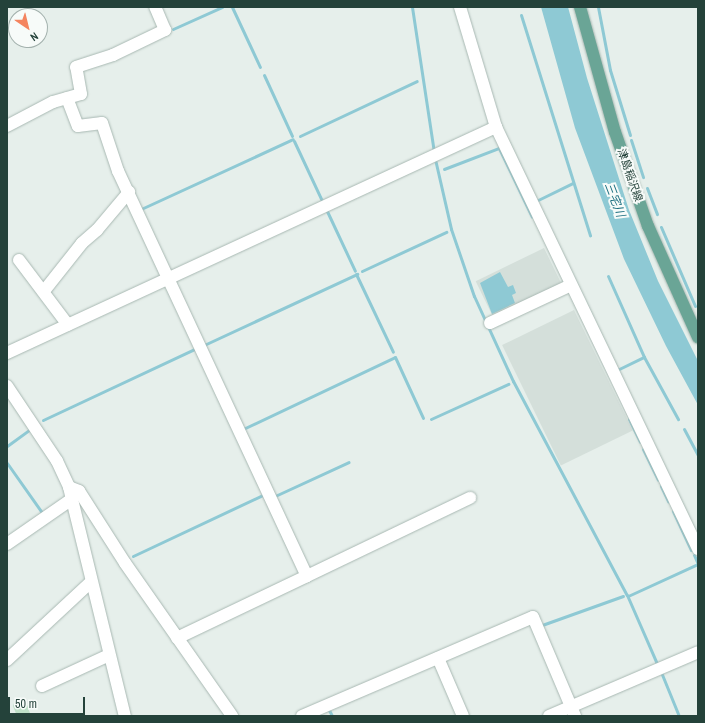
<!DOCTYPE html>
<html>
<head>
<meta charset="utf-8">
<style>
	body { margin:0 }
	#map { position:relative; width:705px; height:723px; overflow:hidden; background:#e6efeb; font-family:"Archivo Narrow","Noto Sans JP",sans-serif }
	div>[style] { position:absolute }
	.built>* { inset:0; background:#d4dfda; transform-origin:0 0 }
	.green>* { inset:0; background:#bfe0c8 }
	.water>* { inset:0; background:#8ec9d4 }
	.stream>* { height:3px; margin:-1.5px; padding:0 1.5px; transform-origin:1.5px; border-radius:1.5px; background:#8ec9d4 }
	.roads { filter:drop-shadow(0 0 1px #a8b8b2) drop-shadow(0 0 1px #a8b8b2) }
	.minor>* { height:12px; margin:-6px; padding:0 6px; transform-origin:6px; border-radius:6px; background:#fff }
	.major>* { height:12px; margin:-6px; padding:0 6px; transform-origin:6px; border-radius:6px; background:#6aa596 }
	span { translate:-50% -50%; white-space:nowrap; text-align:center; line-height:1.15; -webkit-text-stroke:4px #f7fbf9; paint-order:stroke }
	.street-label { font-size:11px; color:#24423a }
	.water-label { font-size:12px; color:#1c6f80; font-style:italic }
	.frame { position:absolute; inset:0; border:8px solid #24423a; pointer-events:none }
	.north { position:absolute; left:8px; top:8px; width:40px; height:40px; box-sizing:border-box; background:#f7fbf9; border:1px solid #a3b1ad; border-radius:50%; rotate:145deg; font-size:11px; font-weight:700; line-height:16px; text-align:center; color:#24423a }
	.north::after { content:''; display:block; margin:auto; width:14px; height:18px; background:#f4845f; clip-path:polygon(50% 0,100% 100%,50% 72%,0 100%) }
	.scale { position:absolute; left:8px; top:697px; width:77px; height:18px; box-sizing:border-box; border:2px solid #24423a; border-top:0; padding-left:5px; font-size:12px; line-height:14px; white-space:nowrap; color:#24423a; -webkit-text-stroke:3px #f7fbf9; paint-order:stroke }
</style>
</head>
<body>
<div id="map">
	<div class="built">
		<i style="left:544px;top:248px;width:41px;height:76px;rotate:64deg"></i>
		<i style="left:574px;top:310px;width:134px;height:80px;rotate:64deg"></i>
	</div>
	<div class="green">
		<i style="clip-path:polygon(16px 698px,26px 702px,31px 716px,17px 716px,13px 706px)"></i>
	</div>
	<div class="water">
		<i style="clip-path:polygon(541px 7px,568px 7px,587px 78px,629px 210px,658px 281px,698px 361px,698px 405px,666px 346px,624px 259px,575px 128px)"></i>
		<i style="clip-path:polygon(500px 272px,508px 287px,513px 285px,516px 293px,512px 295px,515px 303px,492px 314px,480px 283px)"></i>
	</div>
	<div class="stream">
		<i style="left:232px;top:7px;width:66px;rotate:65deg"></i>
		<i style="left:412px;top:7px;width:147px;rotate:81.4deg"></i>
		<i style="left:598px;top:7px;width:64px;rotate:79.2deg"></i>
		<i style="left:610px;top:70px;width:68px;rotate:72.9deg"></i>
		<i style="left:521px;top:15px;width:231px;rotate:72.6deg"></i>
		<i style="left:173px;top:29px;width:54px;rotate:-24.2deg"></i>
		<i style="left:264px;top:75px;width:67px;rotate:65.3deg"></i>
		<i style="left:300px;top:136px;width:129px;rotate:-25.2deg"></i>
		<i style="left:631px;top:140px;width:39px;rotate:72deg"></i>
		<i style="left:294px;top:141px;width:68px;rotate:64.9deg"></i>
		<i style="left:435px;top:159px;width:72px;rotate:77.1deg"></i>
		<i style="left:451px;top:229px;width:71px;rotate:71.1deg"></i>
		<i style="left:474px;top:296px;width:94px;rotate:65.4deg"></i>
		<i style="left:513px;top:381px;width:242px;rotate:62deg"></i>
		<i style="left:627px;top:595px;width:77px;rotate:66.4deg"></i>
		<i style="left:444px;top:169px;width:59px;rotate:-20.9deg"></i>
		<i style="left:499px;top:148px;width:76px;rotate:64.4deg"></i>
		<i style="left:647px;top:188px;width:28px;rotate:69deg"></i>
		<i style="left:538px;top:200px;width:39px;rotate:-26deg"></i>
		<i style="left:141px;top:209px;width:167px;rotate:-24.7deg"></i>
		<i style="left:326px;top:209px;width:68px;rotate:64.9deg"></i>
		<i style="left:661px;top:227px;width:86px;rotate:66.7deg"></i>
		<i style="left:362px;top:271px;width:93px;rotate:-24.9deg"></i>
		<i style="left:356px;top:274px;width:86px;rotate:64.6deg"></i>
		<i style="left:608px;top:276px;width:89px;rotate:66deg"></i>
		<i style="left:644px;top:357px;width:71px;rotate:61.3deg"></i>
		<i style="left:204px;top:345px;width:169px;rotate:-24.9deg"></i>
		<i style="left:617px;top:370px;width:30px;rotate:-26deg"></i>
		<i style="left:431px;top:419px;width:85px;rotate:-24.4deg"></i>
		<i style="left:629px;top:419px;width:25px;rotate:64deg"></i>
		<i style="left:43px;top:420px;width:170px;rotate:-25.1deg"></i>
		<i style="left:243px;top:429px;width:168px;rotate:-25.3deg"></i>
		<i style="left:395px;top:357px;width:67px;rotate:65.3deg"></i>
		<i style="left:684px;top:429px;width:30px;rotate:62deg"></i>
		<i style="left:7px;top:446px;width:27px;rotate:-36deg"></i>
		<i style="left:643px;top:449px;width:34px;rotate:64deg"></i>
		<i style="left:7px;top:463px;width:62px;rotate:54.8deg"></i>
		<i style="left:661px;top:486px;width:17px;rotate:65deg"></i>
		<i style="left:275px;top:496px;width:81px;rotate:-24.7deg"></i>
		<i style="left:673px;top:511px;width:43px;rotate:65.2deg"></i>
		<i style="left:694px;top:555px;width:10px;rotate:66deg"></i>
		<i style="left:133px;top:556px;width:146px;rotate:-25.2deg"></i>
		<i style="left:628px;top:596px;width:77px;rotate:-24.6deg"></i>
		<i style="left:542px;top:625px;width:86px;rotate:-19.7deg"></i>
		<i style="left:661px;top:672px;width:48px;rotate:67.8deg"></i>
		<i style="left:329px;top:710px;width:7px;rotate:63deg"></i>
	</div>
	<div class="roads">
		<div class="minor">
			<i style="left:460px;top:7px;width:125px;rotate:73.3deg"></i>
			<i style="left:496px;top:127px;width:468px;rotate:64.4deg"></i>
			<i style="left:67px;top:98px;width:30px;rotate:69deg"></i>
			<i style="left:78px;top:126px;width:24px;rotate:-7deg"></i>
			<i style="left:102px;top:123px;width:51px;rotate:71.6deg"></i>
			<i style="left:118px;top:171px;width:447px;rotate:65deg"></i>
			<i style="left:307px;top:576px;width:144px;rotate:154.5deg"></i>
			<i style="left:7px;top:126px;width:52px;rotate:-27.6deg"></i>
			<i style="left:53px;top:102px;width:29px;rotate:-16deg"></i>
			<i style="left:81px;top:94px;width:27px;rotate:-100deg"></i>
			<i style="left:76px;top:67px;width:39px;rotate:-18deg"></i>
			<i style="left:113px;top:55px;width:58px;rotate:-25.7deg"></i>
			<i style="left:165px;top:30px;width:25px;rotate:-113deg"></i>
			<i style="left:19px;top:260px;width:81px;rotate:53deg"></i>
			<i style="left:44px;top:291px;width:61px;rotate:-51.6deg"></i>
			<i style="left:82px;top:243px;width:20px;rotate:-41deg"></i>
			<i style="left:97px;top:230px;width:50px;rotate:-49.9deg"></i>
			<i style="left:490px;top:323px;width:89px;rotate:-25.1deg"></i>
			<i style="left:7px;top:353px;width:539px;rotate:-24.8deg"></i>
			<i style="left:7px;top:386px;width:90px;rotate:56.3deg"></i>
			<i style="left:57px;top:461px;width:29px;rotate:65deg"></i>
			<i style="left:69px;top:487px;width:236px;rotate:76.3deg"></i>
			<i style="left:69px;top:487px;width:11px;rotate:22deg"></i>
			<i style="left:79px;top:491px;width:85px;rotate:57.4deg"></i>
			<i style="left:125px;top:563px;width:187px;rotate:55deg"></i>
			<i style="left:7px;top:544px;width:79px;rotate:-34.7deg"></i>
			<i style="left:307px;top:576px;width:181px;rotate:-25.6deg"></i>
			<i style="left:438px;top:658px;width:63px;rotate:66.7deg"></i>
			<i style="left:7px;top:660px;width:115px;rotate:-42.9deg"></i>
			<i style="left:42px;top:686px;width:74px;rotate:-24.8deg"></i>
			<i style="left:302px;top:716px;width:251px;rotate:-23.2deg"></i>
			<i style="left:533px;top:617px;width:108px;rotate:67deg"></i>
			<i style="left:549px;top:716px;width:162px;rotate:-23.2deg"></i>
		</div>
		<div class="major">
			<i style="left:580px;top:7px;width:130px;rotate:74.4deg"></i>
			<i style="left:615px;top:132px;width:100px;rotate:70.7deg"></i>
			<i style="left:648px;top:226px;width:122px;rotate:65.8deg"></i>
		</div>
	</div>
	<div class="street-label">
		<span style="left:630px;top:175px;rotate:71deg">津島稲沢線</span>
	</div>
	<div class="water-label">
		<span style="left:614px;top:200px;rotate:69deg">三宅川</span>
	</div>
	<div class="frame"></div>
	<div class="north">N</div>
	<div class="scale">50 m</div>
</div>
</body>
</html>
